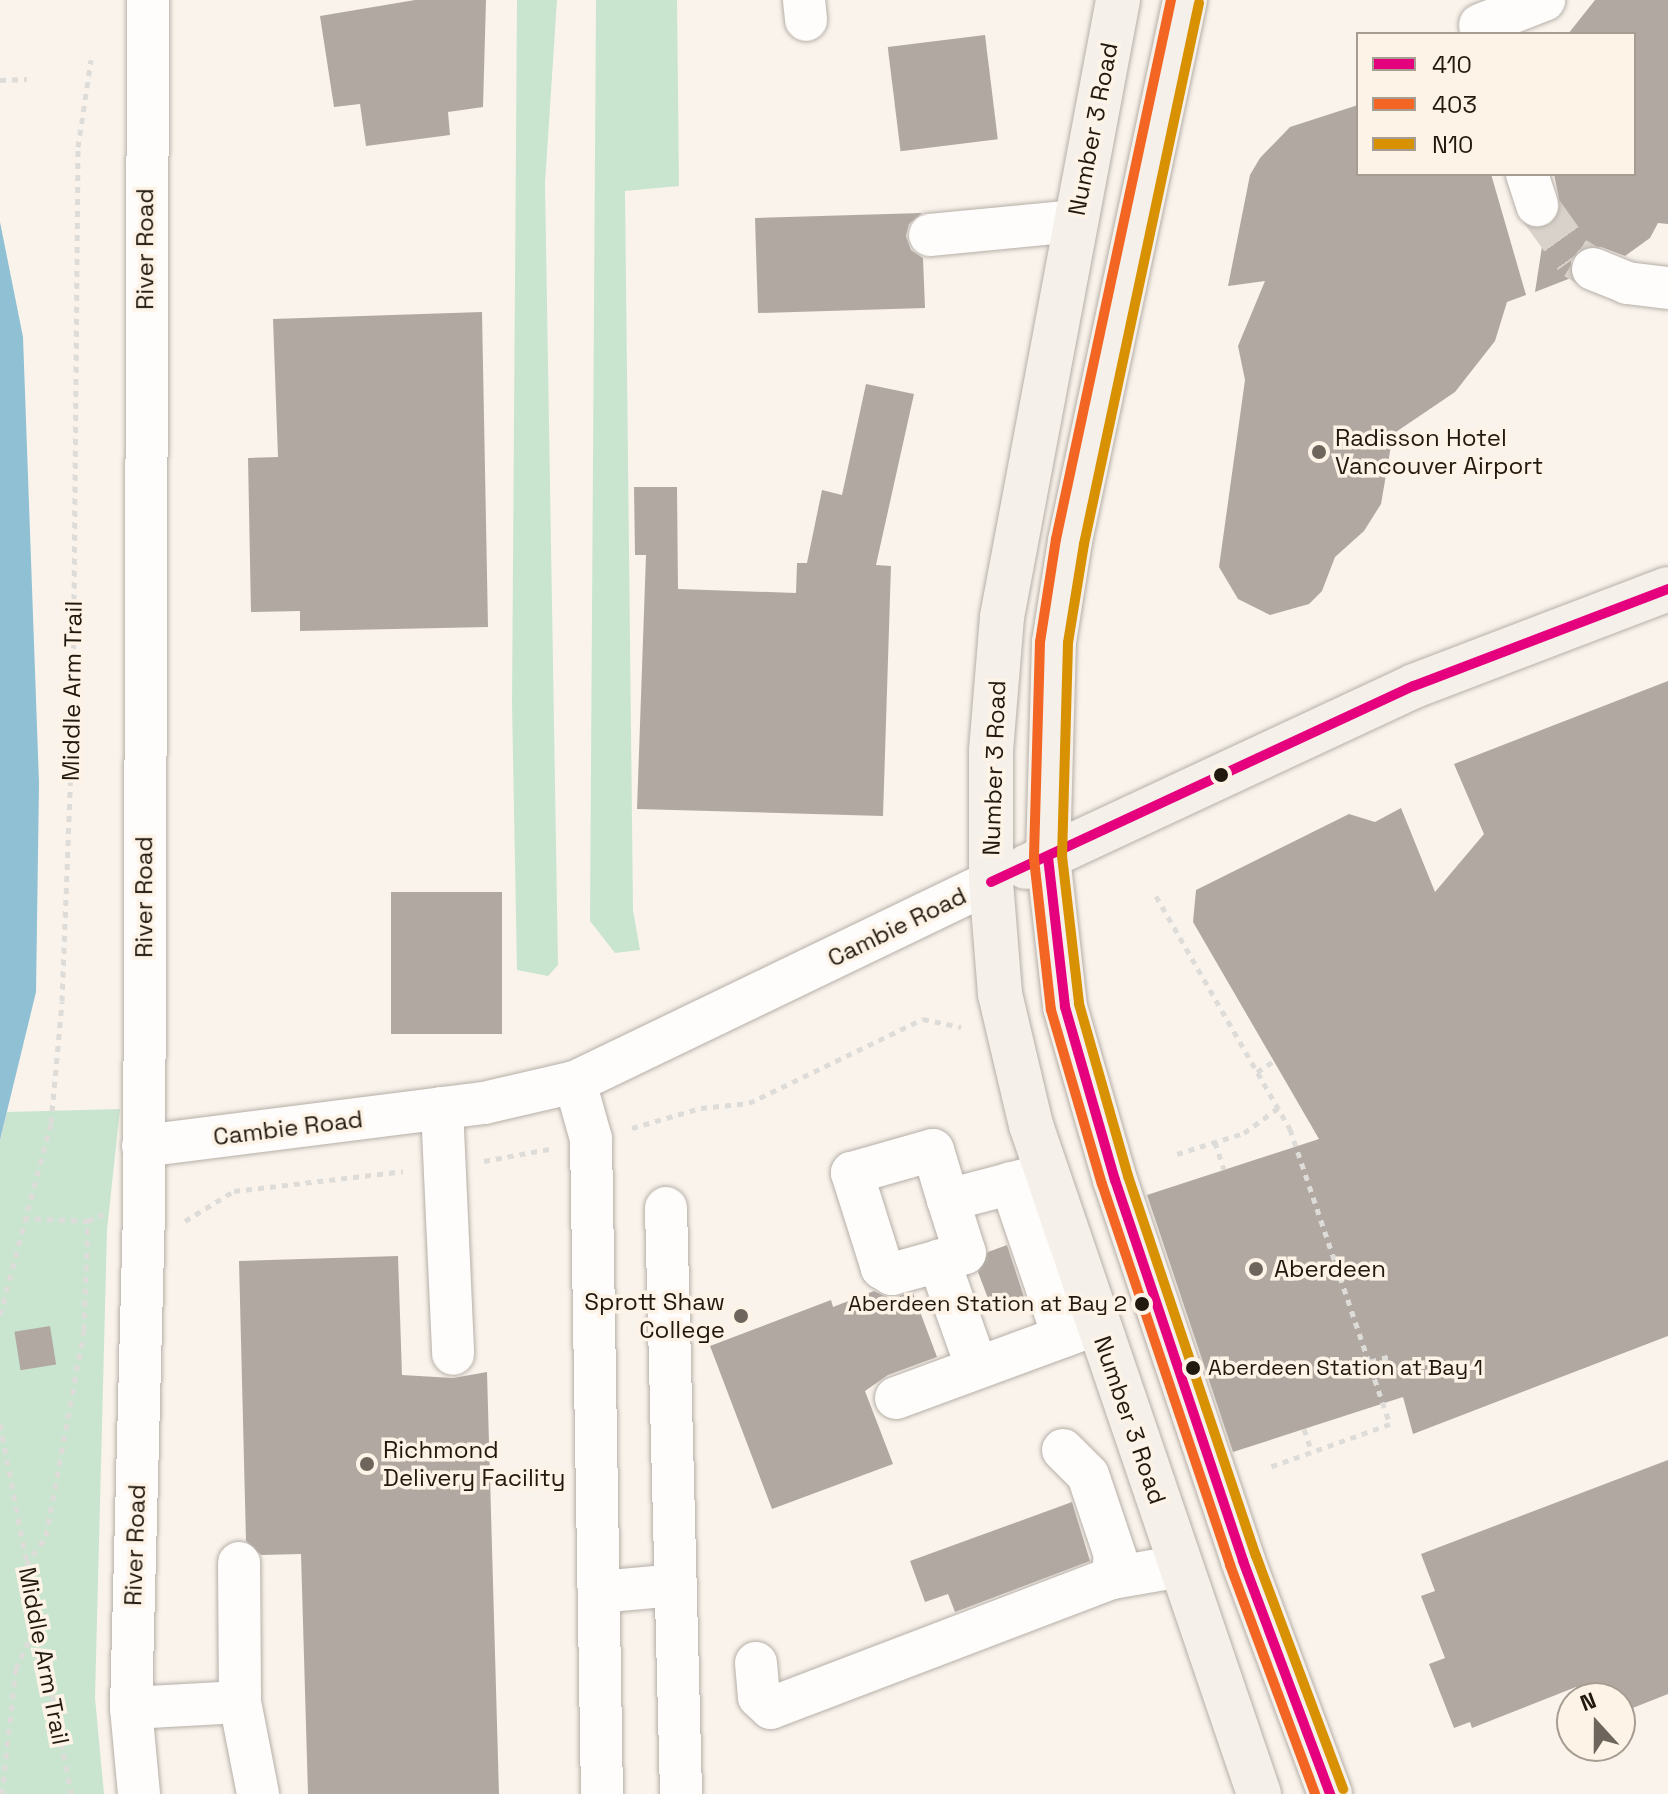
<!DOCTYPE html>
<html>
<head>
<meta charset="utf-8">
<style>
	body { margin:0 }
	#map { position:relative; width:1668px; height:1794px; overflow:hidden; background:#f9f3ec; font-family:"Space Grotesk",sans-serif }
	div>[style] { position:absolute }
	.green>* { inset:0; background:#c9e5cf }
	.water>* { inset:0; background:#8fc0d4 }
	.building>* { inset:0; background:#b1a8a2; transform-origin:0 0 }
	.minor-tunnel>* { height:42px; margin-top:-21px; transform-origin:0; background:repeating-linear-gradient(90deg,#d9d2cb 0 42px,transparent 0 63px) }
	.path>* { height:5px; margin-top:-2.5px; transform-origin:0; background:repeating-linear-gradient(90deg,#dedcd9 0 6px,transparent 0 12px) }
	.roads { filter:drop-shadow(0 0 2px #b6afa7) drop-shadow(0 0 2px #b6afa7) }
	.minor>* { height:42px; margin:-21px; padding:0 21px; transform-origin:21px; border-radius:21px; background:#fefdfc }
	.major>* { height:44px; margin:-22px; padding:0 22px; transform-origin:22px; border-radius:22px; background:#f5f0ea }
	.path-bridge>* { height:5px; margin-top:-2.5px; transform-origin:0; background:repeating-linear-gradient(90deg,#dedcd9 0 6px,transparent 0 12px) }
	.bus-1>* { height:10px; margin:-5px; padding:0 5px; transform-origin:5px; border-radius:5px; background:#e5007d }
	.bus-2>* { height:10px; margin:-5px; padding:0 5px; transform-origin:5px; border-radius:5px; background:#f26522 }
	.bus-3>* { height:10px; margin:-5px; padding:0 5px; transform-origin:5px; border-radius:5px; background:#d79102 }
	.dots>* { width:22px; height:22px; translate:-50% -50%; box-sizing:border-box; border:4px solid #fef3e7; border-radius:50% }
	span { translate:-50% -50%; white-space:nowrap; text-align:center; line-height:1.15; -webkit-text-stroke:7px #fef3e7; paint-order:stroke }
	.bus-label { font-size:22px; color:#231a0f }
	.right { translate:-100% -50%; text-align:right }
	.left { translate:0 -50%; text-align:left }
	.street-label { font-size:24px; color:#231a0f }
	.poi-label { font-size:24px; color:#231a0f }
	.legend { position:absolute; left:1356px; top:32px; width:280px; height:144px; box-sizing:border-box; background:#fef3e7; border:2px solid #a69c91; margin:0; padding:10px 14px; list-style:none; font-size:24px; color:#231a0f }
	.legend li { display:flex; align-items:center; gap:16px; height:40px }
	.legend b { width:40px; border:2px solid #a69c91 }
	.north { position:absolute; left:1556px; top:1682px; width:80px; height:80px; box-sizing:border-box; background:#fef3e7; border:2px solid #a69c91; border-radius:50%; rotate:339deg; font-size:22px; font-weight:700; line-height:32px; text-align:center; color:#231a0f }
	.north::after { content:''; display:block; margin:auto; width:28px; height:36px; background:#6e665c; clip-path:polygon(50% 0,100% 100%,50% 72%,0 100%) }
</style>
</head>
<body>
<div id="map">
	<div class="green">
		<i style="clip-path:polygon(517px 0,557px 0,545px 183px,558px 965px,548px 976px,517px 970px,512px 704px)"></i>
		<i style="clip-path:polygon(596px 0,677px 0,679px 186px,625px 191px,633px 910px,640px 950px,615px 953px,590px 921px)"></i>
		<i style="clip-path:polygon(120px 1109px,107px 1230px,95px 1698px,104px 1794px,0 1794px,0 1140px,7px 1112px)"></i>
	</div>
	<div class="water">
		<i style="clip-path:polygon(0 222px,23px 337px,39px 783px,36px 992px,0 1140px)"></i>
	</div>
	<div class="building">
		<i style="clip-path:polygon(415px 0,486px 0,483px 107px,448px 112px,450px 135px,366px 146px,360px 104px,334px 107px,320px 16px)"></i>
		<i style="clip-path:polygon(1595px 0,1668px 0,1668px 224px,1658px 223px,1650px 238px,1625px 256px,1601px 247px,1579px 250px,1571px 261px,1571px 278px,1535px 292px,1545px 227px,1561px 209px,1554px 174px,1634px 174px,1634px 34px,1568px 34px)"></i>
		<i style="left:985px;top:35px;width:105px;height:98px;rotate:83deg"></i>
		<i style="clip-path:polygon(1358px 105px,1358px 174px,1491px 174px,1526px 295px,1507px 302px,1495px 341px,1455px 392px,1393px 434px,1381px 504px,1364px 531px,1335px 557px,1322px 591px,1309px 604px,1270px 615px,1238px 599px,1219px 567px,1245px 380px,1238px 346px,1265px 281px,1228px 286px,1250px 175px,1260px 158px,1290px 127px)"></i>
		<i style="clip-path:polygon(922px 213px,909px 224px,906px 236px,911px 250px,923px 258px,925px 308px,758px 313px,755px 218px)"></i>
		<i style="clip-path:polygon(482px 312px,488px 627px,300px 631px,300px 611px,251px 612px,248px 458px,278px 457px,273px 319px)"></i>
		<i style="clip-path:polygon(866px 384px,914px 394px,876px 565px,891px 566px,883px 816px,637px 809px,646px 555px,635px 555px,634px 487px,677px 487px,678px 589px,796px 593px,797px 563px,807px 563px,822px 490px,842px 495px)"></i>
		<i style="clip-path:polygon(1668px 681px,1668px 1336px,1413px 1434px,1403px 1397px,1233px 1452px,1147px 1195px,1319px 1139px,1193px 922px,1196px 890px,1349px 814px,1375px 822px,1401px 808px,1435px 892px,1484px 834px,1454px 764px)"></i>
		<i style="left:502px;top:892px;width:142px;height:111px;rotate:90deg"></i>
		<i style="clip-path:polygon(1007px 1245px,1024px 1297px,992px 1309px,978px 1272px,988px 1252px)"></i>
		<i style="clip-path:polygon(398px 1256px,402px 1375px,453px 1378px,487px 1372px,499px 1794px,308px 1794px,301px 1554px,261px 1555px,246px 1541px,239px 1261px)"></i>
		<i style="clip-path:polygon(874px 1291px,889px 1298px,913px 1293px,937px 1357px,888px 1375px,865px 1391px,893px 1464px,772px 1509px,710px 1346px,831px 1300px,833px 1307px)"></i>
		<i style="left:50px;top:1326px;width:39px;height:36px;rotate:81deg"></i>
		<i style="clip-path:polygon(1668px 1460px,1668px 1694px,1620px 1713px,1620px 1698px,1580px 1698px,1576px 1687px,1472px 1728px,1470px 1722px,1454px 1728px,1429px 1664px,1445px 1658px,1421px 1596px,1435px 1591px,1421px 1554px)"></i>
		<i style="clip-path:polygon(1072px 1502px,1090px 1561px,955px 1612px,948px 1594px,925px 1602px,910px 1561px)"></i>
	</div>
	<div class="minor-tunnel">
		<i style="left:1537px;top:205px;width:65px;rotate:54.4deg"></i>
		<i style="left:1575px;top:258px;width:21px;rotate:31deg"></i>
	</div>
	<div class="path">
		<i style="left:0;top:80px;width:27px;rotate:-2deg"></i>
		<i style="left:1156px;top:896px;width:269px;rotate:60.1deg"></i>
		<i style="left:1290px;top:1129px;width:311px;rotate:71.3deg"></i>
		<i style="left:1390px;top:1424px;width:131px;rotate:160.3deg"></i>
		<i style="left:1257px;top:1072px;width:20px;rotate:-33deg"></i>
		<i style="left:632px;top:1128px;width:72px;rotate:-16.2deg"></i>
		<i style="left:701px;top:1108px;width:48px;rotate:-5.9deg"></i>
		<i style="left:749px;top:1103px;width:193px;rotate:-25.8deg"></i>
		<i style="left:923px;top:1019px;width:39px;rotate:12deg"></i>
		<i style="left:1215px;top:1142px;width:29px;rotate:72deg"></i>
		<i style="left:1177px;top:1154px;width:70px;rotate:-17.4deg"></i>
		<i style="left:1244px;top:1133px;width:42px;rotate:-36.3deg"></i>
		<i style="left:484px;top:1161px;width:66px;rotate:-10.5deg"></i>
		<i style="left:23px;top:1218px;width:65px;rotate:2.6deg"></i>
		<i style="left:185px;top:1221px;width:57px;rotate:-31.5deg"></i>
		<i style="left:234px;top:1191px;width:170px;rotate:-6.7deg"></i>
		<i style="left:0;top:1315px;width:199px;rotate:-75.1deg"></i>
		<i style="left:51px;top:1123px;width:122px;rotate:-84.8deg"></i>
		<i style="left:62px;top:1001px;width:281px;rotate:-87.8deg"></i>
		<i style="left:73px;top:720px;width:573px;rotate:-89.5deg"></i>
		<i style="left:78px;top:147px;width:88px;rotate:-81.5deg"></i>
		<i style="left:0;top:1424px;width:377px;rotate:79.1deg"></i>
		<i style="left:1304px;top:1429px;width:24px;rotate:71deg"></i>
		<i style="left:26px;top:1565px;width:35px;rotate:-55deg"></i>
		<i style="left:46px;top:1536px;width:209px;rotate:-79.5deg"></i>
		<i style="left:84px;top:1330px;width:109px;rotate:-87.9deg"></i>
		<i style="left:88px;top:1221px;width:17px;rotate:-24deg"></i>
		<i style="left:2px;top:1794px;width:126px;rotate:-83.6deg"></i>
		<i style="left:16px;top:1669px;width:51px;rotate:-65.5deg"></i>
	</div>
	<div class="roads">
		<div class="minor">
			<i style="left:804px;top:0;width:20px;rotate:84deg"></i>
			<i style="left:1480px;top:25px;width:69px;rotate:-21.3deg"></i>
			<i style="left:1527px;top:174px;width:33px;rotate:72deg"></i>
			<i style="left:930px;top:235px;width:147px;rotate:-5.5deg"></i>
			<i style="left:1593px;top:269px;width:37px;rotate:22deg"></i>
			<i style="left:1627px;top:283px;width:41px;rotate:7deg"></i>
			<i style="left:575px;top:1082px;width:59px;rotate:74.3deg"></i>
			<i style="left:591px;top:1139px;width:655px;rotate:89.04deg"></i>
			<i style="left:442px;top:1108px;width:246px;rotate:87.4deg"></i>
			<i style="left:143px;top:1146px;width:344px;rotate:-7.2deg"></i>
			<i style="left:484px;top:1103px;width:93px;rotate:-13deg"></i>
			<i style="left:575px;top:1082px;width:462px;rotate:-25.7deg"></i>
			<i style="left:1011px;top:1183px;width:162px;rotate:71.2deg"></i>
			<i style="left:666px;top:1208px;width:586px;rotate:88.53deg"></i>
			<i style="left:939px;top:1261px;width:27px;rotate:-17deg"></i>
			<i style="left:965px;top:1253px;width:56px;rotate:-107.8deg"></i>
			<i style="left:977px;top:1368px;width:114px;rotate:-109.6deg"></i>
			<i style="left:939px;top:1261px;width:49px;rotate:164.5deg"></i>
			<i style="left:892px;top:1274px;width:12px;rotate:-149deg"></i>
			<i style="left:882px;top:1268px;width:100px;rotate:-107.5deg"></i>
			<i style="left:852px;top:1173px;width:84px;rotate:-15.9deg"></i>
			<i style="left:933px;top:1150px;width:52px;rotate:73.3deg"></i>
			<i style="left:948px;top:1200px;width:102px;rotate:-14.7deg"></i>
			<i style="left:896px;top:1398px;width:214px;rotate:-20.2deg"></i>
			<i style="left:1063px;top:1450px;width:35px;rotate:45deg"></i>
			<i style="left:1088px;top:1475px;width:84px;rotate:71.4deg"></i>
			<i style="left:1115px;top:1555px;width:23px;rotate:97deg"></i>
			<i style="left:599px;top:1592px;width:77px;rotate:-5.2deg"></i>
			<i style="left:756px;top:1663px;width:34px;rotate:85deg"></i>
			<i style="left:759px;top:1697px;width:16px;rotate:43deg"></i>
			<i style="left:771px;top:1708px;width:365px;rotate:-20.9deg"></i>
			<i style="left:1112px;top:1578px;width:70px;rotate:-9.9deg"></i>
			<i style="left:240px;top:1702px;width:94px;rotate:78.9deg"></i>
			<i style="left:131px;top:1708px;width:109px;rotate:-3.2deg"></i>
			<i style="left:240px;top:1702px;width:139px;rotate:-90.4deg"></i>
			<i style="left:139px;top:1794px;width:86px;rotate:-95.3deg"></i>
			<i style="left:131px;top:1708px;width:491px;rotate:-88.5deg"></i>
			<i style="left:144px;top:1217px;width:1217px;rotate:-89.81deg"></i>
		</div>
		<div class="major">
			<i style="left:1118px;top:0;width:628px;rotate:100.65deg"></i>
			<i style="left:1002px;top:617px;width:134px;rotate:94.7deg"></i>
			<i style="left:991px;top:751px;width:131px;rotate:90deg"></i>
			<i style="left:991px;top:882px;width:112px;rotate:85.4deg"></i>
			<i style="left:1000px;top:994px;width:135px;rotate:76.7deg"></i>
			<i style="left:1031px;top:1125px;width:707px;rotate:71.18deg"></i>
			<i style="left:1185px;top:0;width:553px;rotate:102deg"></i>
			<i style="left:1070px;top:541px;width:102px;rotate:99deg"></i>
			<i style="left:1054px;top:642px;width:215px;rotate:91.6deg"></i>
			<i style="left:1048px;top:857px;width:151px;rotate:83.5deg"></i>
			<i style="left:1065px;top:1007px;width:180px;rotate:73.9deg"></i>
			<i style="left:1115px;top:1180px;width:402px;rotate:71.4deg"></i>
			<i style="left:1243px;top:1561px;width:249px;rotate:69.5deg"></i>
			<i style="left:1026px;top:867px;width:428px;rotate:-25deg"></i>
			<i style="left:1414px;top:686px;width:272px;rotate:-20.9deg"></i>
		</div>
	</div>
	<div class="path-bridge">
		<i style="left:1359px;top:1365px;width:35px;rotate:-16deg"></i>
	</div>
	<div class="bus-1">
		<i style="left:1048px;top:857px;width:151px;rotate:83.5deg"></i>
		<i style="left:1065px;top:1007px;width:180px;rotate:73.9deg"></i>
		<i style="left:1115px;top:1180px;width:402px;rotate:71.4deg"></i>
		<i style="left:1243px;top:1561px;width:249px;rotate:69.5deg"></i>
		<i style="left:991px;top:882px;width:466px;rotate:-24.9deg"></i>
		<i style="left:1414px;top:686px;width:272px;rotate:-20.9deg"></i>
	</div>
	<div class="bus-2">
		<i style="left:1171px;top:0;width:551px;rotate:102.04deg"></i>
		<i style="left:1056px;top:539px;width:104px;rotate:98.8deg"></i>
		<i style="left:1040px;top:642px;width:217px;rotate:91.6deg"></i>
		<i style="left:1034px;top:859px;width:152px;rotate:83.6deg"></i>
		<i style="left:1051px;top:1010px;width:181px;rotate:73.7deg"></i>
		<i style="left:1102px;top:1184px;width:402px;rotate:71.4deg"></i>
		<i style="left:1230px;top:1565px;width:244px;rotate:69.6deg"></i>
	</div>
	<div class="bus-3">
		<i style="left:1199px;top:3px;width:553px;rotate:102deg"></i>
		<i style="left:1084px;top:544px;width:100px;rotate:99.2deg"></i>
		<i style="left:1068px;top:643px;width:213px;rotate:91.6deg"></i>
		<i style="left:1062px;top:856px;width:149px;rotate:83.4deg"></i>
		<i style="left:1079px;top:1004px;width:179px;rotate:74.1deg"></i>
		<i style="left:1128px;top:1176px;width:401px;rotate:71.4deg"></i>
		<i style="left:1256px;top:1556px;width:249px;rotate:69.5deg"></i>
	</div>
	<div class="dots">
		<i style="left:1319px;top:452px;background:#6e665c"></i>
		<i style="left:1221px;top:775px;background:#231a0f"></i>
		<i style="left:1256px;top:1269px;background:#6e665c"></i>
		<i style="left:1142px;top:1304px;background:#231a0f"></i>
		<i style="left:741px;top:1316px;background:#6e665c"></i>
		<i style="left:1193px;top:1368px;background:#231a0f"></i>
		<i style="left:367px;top:1464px;background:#6e665c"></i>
	</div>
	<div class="bus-label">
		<span class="right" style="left:1127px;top:1304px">Aberdeen Station at Bay 2</span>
		<span class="left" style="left:1208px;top:1368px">Aberdeen Station at Bay 1</span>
	</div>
	<div class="street-label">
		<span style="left:1093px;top:129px;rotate:-79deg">Number 3 Road</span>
		<span style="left:145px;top:249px;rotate:-90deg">River Road</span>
		<span style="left:72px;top:691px;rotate:-89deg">Middle Arm Trail</span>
		<span style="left:994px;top:768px;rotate:-88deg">Number 3 Road</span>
		<span style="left:144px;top:897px;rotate:-90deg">River Road</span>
		<span style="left:897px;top:927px;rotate:-26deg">Cambie Road</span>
		<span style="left:288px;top:1128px;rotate:-7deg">Cambie Road</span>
		<span style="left:1130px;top:1420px;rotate:71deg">Number 3 Road</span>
		<span style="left:135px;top:1545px;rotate:-88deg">River Road</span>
		<span style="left:44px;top:1656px;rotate:79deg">Middle Arm Trail</span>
	</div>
	<div class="poi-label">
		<span class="left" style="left:1335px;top:452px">Radisson Hotel<br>Vancouver Airport</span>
		<span class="left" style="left:1274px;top:1269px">Aberdeen</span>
		<span class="right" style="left:725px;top:1316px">Sprott Shaw<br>College</span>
		<span class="left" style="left:383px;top:1464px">Richmond<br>Delivery Facility</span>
	</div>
	<ul class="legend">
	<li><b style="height:10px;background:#e5007d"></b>410</li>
	<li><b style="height:10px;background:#f26522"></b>403</li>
	<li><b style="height:10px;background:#d79102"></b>N10</li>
	</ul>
	<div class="north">N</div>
</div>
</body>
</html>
